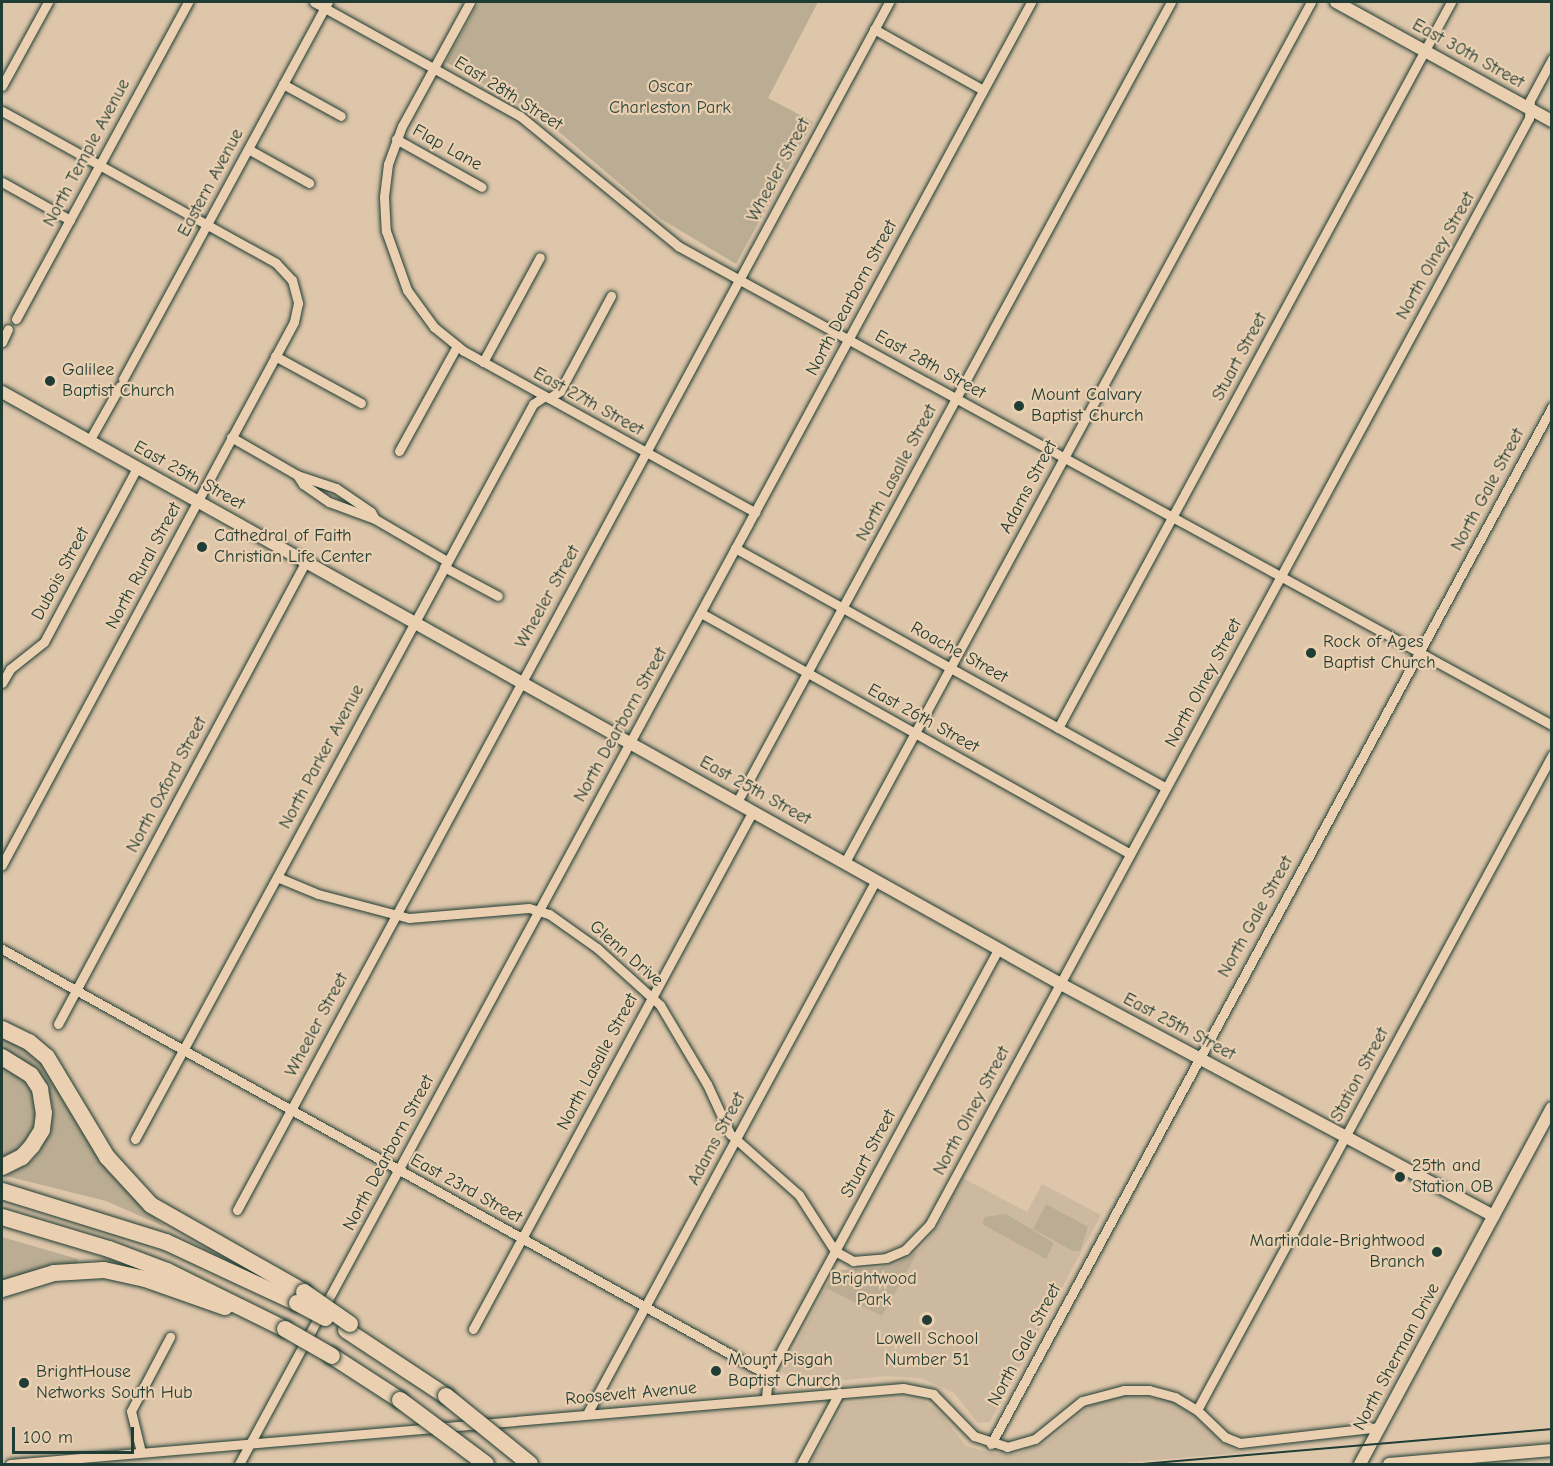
<!DOCTYPE html>
<html>
<head>
<meta charset="utf-8">
<style>
	body { margin:0 }
	#map { position:relative; width:1553px; height:1466px; overflow:hidden; background:#dec6aa; font-family:"Comic Neue",sans-serif }
	div>[style] { position:absolute }
	.built>* { inset:0; background:#ccb99f }
	.green>* { inset:0; background:#bbad93 }
	.roads { filter:drop-shadow(0 0 2px #1f3d34) drop-shadow(0 0 2px #1f3d34) }
	.street>* { height:9px; margin:-4.5px; padding:0 4.5px; transform-origin:4.5px; border-radius:4.5px; background:#eacfb1 }
	.secondary>* { height:12px; margin:-6px; padding:0 6px; transform-origin:6px; border-radius:6px; background:#eacfb1 }
	.highway>* { height:16px; margin:-8px; padding:0 8px; transform-origin:8px; border-radius:8px; background:#eacfb1 }
	.rail>* { height:2px; margin:-1px; padding:0 1px; transform-origin:1px; border-radius:1px; background:#1f3d34 }
	.bridges { filter:drop-shadow(0 0 2px #1f3d34) drop-shadow(0 0 2px #1f3d34) }
	.highway-bridge>* { height:16px; margin:-8px; padding:0 8px; transform-origin:8px; border-radius:8px; background:#eacfb1 }
	.dots>* { width:16px; height:16px; translate:-50% -50%; box-sizing:border-box; border:3px solid #eacfb1; border-radius:50% }
	span { translate:-50% -50%; white-space:nowrap; text-align:center; line-height:1.15; -webkit-text-stroke:4.5px #eacfb1; paint-order:stroke }
	.street-label { font-size:18px; color:#1f3d34 }
	.park-label { font-size:18px; color:#2f483e }
	.poi-label { font-size:18px; color:#1f3d34 }
	.left { translate:0 -50%; text-align:left }
	.right { translate:-100% -50%; text-align:right }
	.frame { position:absolute; inset:0; border:3px solid #1f3d34; pointer-events:none }
	.scale { position:absolute; left:12px; top:1427px; width:122px; height:27px; box-sizing:border-box; border:3px solid #1f3d34; border-top:0; padding-left:8px; font-size:18px; line-height:21px; white-space:nowrap; color:#1f3d34; -webkit-text-stroke:4px #eacfb1; paint-order:stroke }
</style>
</head>
<body>
<div id="map">
	<div class="built">
		<i style="clip-path:polygon(963px 1178px,1027px 1212px,1042px 1184px,1101px 1215px,990px 1422px,978px 1423px,954px 1393px,921px 1378px,887px 1376px,803px 1384px,782px 1372px,835px 1270px,879px 1268px,919px 1250px,938px 1226px)"></i>
		<i style="clip-path:polygon(1116px 1395px,1169px 1399px,1188px 1408px,1220px 1441px,1240px 1453px,1107px 1464px,810px 1464px,845px 1403px,907px 1398px,925px 1402px,940px 1413px,966px 1446px,990px 1453px,1017px 1454px,1047px 1442px,1089px 1406px)"></i>
	</div>
	<div class="green">
		<i style="clip-path:polygon(479px 2px,818px 2px,768px 98px,813px 122px,736px 264px,661px 219px,544px 119px,446px 62px)"></i>
		<i style="clip-path:polygon(2px 1034px,35px 1050px,110px 1172px,165px 1227px,106px 1201px,6px 1176px,31px 1161px,40px 1151px,50px 1127px,53px 1109px,47px 1085px,32px 1066px,2px 1050px)"></i>
		<i style="clip-path:polygon(2px 1062px,31px 1082px,38px 1121px,24px 1146px,2px 1161px)"></i>
		<i style="clip-path:polygon(1046px 1204px,1088px 1227px,1080px 1251px,1073px 1251px,1033px 1229px)"></i>
		<i style="clip-path:polygon(1006px 1214px,1054px 1243px,1046px 1259px,982px 1224px,985px 1217px)"></i>
		<i style="clip-path:polygon(2px 1237px,78px 1259px,77px 1267px,2px 1282px)"></i>
		<i style="clip-path:polygon(917px 1253px,882px 1316px,826px 1288px,836px 1271px,890px 1267px)"></i>
	</div>
	<div class="roads">
		<div class="street">
			<i style="left:314px;top:2px;width:235px;rotate:29deg"></i>
			<i style="left:520px;top:116px;width:205px;rotate:39.4deg"></i>
			<i style="left:678px;top:246px;width:997px;rotate:28.73deg"></i>
			<i style="left:470px;top:2px;width:141px;rotate:118.7deg"></i>
			<i style="left:402px;top:126px;width:40px;rotate:110.2deg"></i>
			<i style="left:388px;top:164px;width:33px;rotate:97deg"></i>
			<i style="left:384px;top:197px;width:34px;rotate:87deg"></i>
			<i style="left:386px;top:231px;width:63px;rotate:70.4deg"></i>
			<i style="left:407px;top:290px;width:46px;rotate:53.9deg"></i>
			<i style="left:434px;top:327px;width:38px;rotate:39deg"></i>
			<i style="left:464px;top:351px;width:333px;rotate:29deg"></i>
			<i style="left:874px;top:29px;width:125px;rotate:29.2deg"></i>
			<i style="left:283px;top:84px;width:66px;rotate:28.9deg"></i>
			<i style="left:2px;top:86px;width:96px;rotate:-61.3deg"></i>
			<i style="left:2px;top:111px;width:313px;rotate:29deg"></i>
			<i style="left:276px;top:263px;width:23px;rotate:47deg"></i>
			<i style="left:292px;top:280px;width:24px;rotate:75deg"></i>
			<i style="left:298px;top:303px;width:19px;rotate:102deg"></i>
			<i style="left:294px;top:322px;width:617px;rotate:118.27deg"></i>
			<i style="left:396px;top:139px;width:98px;rotate:29.2deg"></i>
			<i style="left:248px;top:149px;width:70px;rotate:29.1deg"></i>
			<i style="left:2px;top:182px;width:78px;rotate:29.2deg"></i>
			<i style="left:16px;top:319px;width:361px;rotate:-61.5deg"></i>
			<i style="left:2px;top:342px;width:14px;rotate:-65deg"></i>
			<i style="left:275px;top:356px;width:98px;rotate:28.7deg"></i>
			<i style="left:483px;top:362px;width:119px;rotate:-61.5deg"></i>
			<i style="left:123px;top:379px;width:429px;rotate:-61.5deg"></i>
			<i style="left:549px;top:398px;width:13px;rotate:-32deg"></i>
			<i style="left:560px;top:391px;width:108px;rotate:-61.8deg"></i>
			<i style="left:231px;top:437px;width:76px;rotate:29.9deg"></i>
			<i style="left:297px;top:475px;width:41px;rotate:18.4deg"></i>
			<i style="left:336px;top:488px;width:42px;rotate:34.4deg"></i>
			<i style="left:371px;top:512px;width:8px;rotate:60deg"></i>
			<i style="left:89px;top:441px;width:63px;rotate:-60.6deg"></i>
			<i style="left:399px;top:451px;width:120px;rotate:-61.1deg"></i>
			<i style="left:297px;top:475px;width:11px;rotate:56deg"></i>
			<i style="left:303px;top:484px;width:32px;rotate:35deg"></i>
			<i style="left:329px;top:502px;width:49px;rotate:20.3deg"></i>
			<i style="left:375px;top:519px;width:83px;rotate:30.3deg"></i>
			<i style="left:735px;top:548px;width:493px;rotate:29.1deg"></i>
			<i style="left:444px;top:567px;width:61px;rotate:28.2deg"></i>
			<i style="left:701px;top:613px;width:492px;rotate:29.3deg"></i>
			<i style="left:2px;top:683px;width:16px;rotate:-60deg"></i>
			<i style="left:10px;top:669px;width:43px;rotate:-38.5deg"></i>
			<i style="left:44px;top:642px;width:197px;rotate:-61.9deg"></i>
			<i style="left:1058px;top:728px;width:826px;rotate:-61.57deg"></i>
			<i style="left:737px;top:802px;width:910px;rotate:-61.52deg"></i>
			<i style="left:845px;top:862px;width:978px;rotate:-61.55deg"></i>
			<i style="left:277px;top:877px;width:44px;rotate:22.5deg"></i>
			<i style="left:318px;top:894px;width:94px;rotate:14.8deg"></i>
			<i style="left:409px;top:918px;width:120px;rotate:-4.8deg"></i>
			<i style="left:529px;top:908px;width:21px;rotate:17deg"></i>
			<i style="left:549px;top:914px;width:59px;rotate:35.3deg"></i>
			<i style="left:597px;top:948px;width:85px;rotate:42.1deg"></i>
			<i style="left:660px;top:1005px;width:92px;rotate:59.3deg"></i>
			<i style="left:707px;top:1084px;width:55px;rotate:65.3deg"></i>
			<i style="left:730px;top:1134px;width:92px;rotate:41.5deg"></i>
			<i style="left:799px;top:1195px;width:67px;rotate:57.3deg"></i>
			<i style="left:835px;top:1251px;width:21px;rotate:29deg"></i>
			<i style="left:853px;top:1261px;width:33px;rotate:-5deg"></i>
			<i style="left:886px;top:1258px;width:21px;rotate:-23deg"></i>
			<i style="left:905px;top:1250px;width:36px;rotate:-46deg"></i>
			<i style="left:930px;top:1224px;width:1258px;rotate:-61.56deg"></i>
			<i style="left:1529px;top:118px;width:18px;rotate:-87deg"></i>
			<i style="left:1530px;top:100px;width:47px;rotate:-61.8deg"></i>
			<i style="left:2px;top:949px;width:876px;rotate:29.08deg"></i>
			<i style="left:768px;top:1375px;width:24px;rotate:95deg"></i>
			<i style="left:58px;top:1024px;width:525px;rotate:-61.82deg"></i>
			<i style="left:135px;top:1139px;width:836px;rotate:-61.56deg"></i>
			<i style="left:533px;top:404px;width:14px;rotate:-34deg"></i>
			<i style="left:237px;top:1210px;width:1373px;rotate:-61.64deg"></i>
			<i style="left:473px;top:1329px;width:589px;rotate:-61.61deg"></i>
			<i style="left:768px;top:1375px;width:485px;rotate:-61.6deg"></i>
			<i style="left:1197px;top:1410px;width:745px;rotate:-61.54deg"></i>
			<i style="left:587px;top:1414px;width:607px;rotate:-61.58deg"></i>
			<i style="left:991px;top:1444px;width:1179px;rotate:-61.59deg"></i>
			<i style="left:141px;top:1452px;width:42px;rotate:-103.7deg"></i>
			<i style="left:131px;top:1411px;width:84px;rotate:-62.2deg"></i>
			<i style="left:10px;top:1464px;width:896px;rotate:-4.86deg"></i>
			<i style="left:903px;top:1388px;width:31px;rotate:11deg"></i>
			<i style="left:933px;top:1394px;width:59px;rotate:45.7deg"></i>
			<i style="left:974px;top:1436px;width:35px;rotate:18deg"></i>
			<i style="left:1007px;top:1447px;width:29px;rotate:-16deg"></i>
			<i style="left:1035px;top:1439px;width:60px;rotate:-39deg"></i>
			<i style="left:1082px;top:1401px;width:43px;rotate:-14.7deg"></i>
			<i style="left:1124px;top:1390px;width:25px"></i>
			<i style="left:1149px;top:1390px;width:27px;rotate:15deg"></i>
			<i style="left:1175px;top:1397px;width:26px;rotate:31deg"></i>
			<i style="left:1197px;top:1410px;width:39px;rotate:44deg"></i>
			<i style="left:1225px;top:1437px;width:16px;rotate:22deg"></i>
			<i style="left:1240px;top:1443px;width:141px;rotate:-6.5deg"></i>
			<i style="left:239px;top:1464px;width:1663px;rotate:-61.55deg"></i>
			<i style="left:801px;top:1464px;width:81px;rotate:-61.8deg"></i>
		</div>
		<div class="secondary">
			<i style="left:1336px;top:2px;width:247px;rotate:28.9deg"></i>
			<i style="left:2px;top:392px;width:1211px;rotate:29.21deg"></i>
			<i style="left:1059px;top:983px;width:493px;rotate:28.2deg"></i>
			<i style="left:1360px;top:1464px;width:404px;rotate:-61.7deg"></i>
			<i style="left:1389px;top:1464px;width:164px;rotate:-4.9deg"></i>
		</div>
		<div class="highway">
			<i style="left:2px;top:1029px;width:30px;rotate:26deg"></i>
			<i style="left:29px;top:1042px;width:23px;rotate:40deg"></i>
			<i style="left:47px;top:1057px;width:117px;rotate:59deg"></i>
			<i style="left:107px;top:1157px;width:65px;rotate:47.5deg"></i>
			<i style="left:151px;top:1205px;width:176px;rotate:29.6deg"></i>
			<i style="left:2px;top:1057px;width:34px;rotate:32deg"></i>
			<i style="left:31px;top:1075px;width:17px;rotate:57deg"></i>
			<i style="left:40px;top:1089px;width:24px;rotate:81deg"></i>
			<i style="left:44px;top:1113px;width:17px;rotate:97deg"></i>
			<i style="left:42px;top:1130px;width:19px;rotate:122deg"></i>
			<i style="left:32px;top:1146px;width:15px;rotate:132deg"></i>
			<i style="left:22px;top:1157px;width:22px;rotate:153deg"></i>
			<i style="left:2px;top:1191px;width:172px;rotate:17.3deg"></i>
			<i style="left:166px;top:1242px;width:145px;rotate:25deg"></i>
			<i style="left:2px;top:1217px;width:112px;rotate:16.7deg"></i>
			<i style="left:109px;top:1249px;width:62px;rotate:20.8deg"></i>
			<i style="left:167px;top:1271px;width:131px;rotate:26.2deg"></i>
			<i style="left:2px;top:1289px;width:54px;rotate:-17.1deg"></i>
			<i style="left:54px;top:1273px;width:50px;rotate:-3.4deg"></i>
			<i style="left:104px;top:1270px;width:42px;rotate:12.4deg"></i>
			<i style="left:145px;top:1279px;width:85px;rotate:19.3deg"></i>
			<i style="left:346px;top:1330px;width:120px;rotate:33.4deg"></i>
			<i style="left:332px;top:1356px;width:81px;rotate:32.9deg"></i>
		</div>
	</div>
	<div class="rail">
		<i style="left:1143px;top:1464px;width:410px;rotate:-4.9deg"></i>
	</div>
	<div class="bridges">
		<div class="highway-bridge">
			<i style="left:304px;top:1292px;width:56px;rotate:34.8deg"></i>
			<i style="left:297px;top:1303px;width:32px;rotate:28deg"></i>
			<i style="left:285px;top:1329px;width:54px;rotate:29.9deg"></i>
			<i style="left:446px;top:1396px;width:108px;rotate:39deg"></i>
			<i style="left:400px;top:1400px;width:107px;rotate:36.7deg"></i>
		</div>
	</div>
	<div class="dots">
		<i style="left:50px;top:381px;background:#1f3d34"></i>
		<i style="left:1019px;top:406px;background:#1f3d34"></i>
		<i style="left:202px;top:547px;background:#1f3d34"></i>
		<i style="left:1311px;top:653px;background:#1f3d34"></i>
		<i style="left:1400px;top:1177px;background:#1f3d34"></i>
		<i style="left:1437px;top:1252px;background:#1f3d34"></i>
		<i style="left:927px;top:1320px;background:#1f3d34"></i>
		<i style="left:716px;top:1371px;background:#1f3d34"></i>
		<i style="left:24px;top:1383px;background:#1f3d34"></i>
	</div>
	<div class="street-label">
		<span style="left:1468px;top:54px;rotate:29deg">East 30th Street</span>
		<span style="left:508px;top:94px;rotate:32deg">East 28th Street</span>
		<span style="left:447px;top:148px;rotate:29deg">Flap Lane</span>
		<span style="left:87px;top:153px;rotate:-62deg">North Temple Avenue</span>
		<span style="left:779px;top:170px;rotate:-62deg">Wheeler Street</span>
		<span style="left:211px;top:183px;rotate:-62deg">Eastern Avenue</span>
		<span style="left:1436px;top:256px;rotate:-61deg">North Olney Street</span>
		<span style="left:852px;top:298px;rotate:-62deg">North Dearborn Street</span>
		<span style="left:1240px;top:357px;rotate:-62deg">Stuart Street</span>
		<span style="left:930px;top:365px;rotate:29deg">East 28th Street</span>
		<span style="left:588px;top:402px;rotate:29deg">East 27th Street</span>
		<span style="left:897px;top:473px;rotate:-62deg">North Lasalle Street</span>
		<span style="left:189px;top:476px;rotate:29deg">East 25th Street</span>
		<span style="left:1029px;top:487px;rotate:-62deg">Adams Street</span>
		<span style="left:1488px;top:490px;rotate:-62deg">North Gale Street</span>
		<span style="left:144px;top:566px;rotate:-62deg">North Rural Street</span>
		<span style="left:61px;top:574px;rotate:-62deg">Dubois Street</span>
		<span style="left:548px;top:597px;rotate:-61deg">Wheeler Street</span>
		<span style="left:959px;top:653px;rotate:29deg">Roache Street</span>
		<span style="left:1204px;top:683px;rotate:-62deg">North Olney Street</span>
		<span style="left:923px;top:719px;rotate:29deg">East 26th Street</span>
		<span style="left:621px;top:725px;rotate:-61deg">North Dearborn Street</span>
		<span style="left:322px;top:757px;rotate:-62deg">North Parker Avenue</span>
		<span style="left:167px;top:785px;rotate:-62deg">North Oxford Street</span>
		<span style="left:755px;top:791px;rotate:29deg">East 25th Street</span>
		<span style="left:1256px;top:917px;rotate:-61deg">North Gale Street</span>
		<span style="left:626px;top:954px;rotate:41deg">Glenn Drive</span>
		<span style="left:317px;top:1025px;rotate:-62deg">Wheeler Street</span>
		<span style="left:1179px;top:1027px;rotate:28deg">East 25th Street</span>
		<span style="left:598px;top:1062px;rotate:-62deg">North Lasalle Street</span>
		<span style="left:1360px;top:1075px;rotate:-62deg">Station Street</span>
		<span style="left:972px;top:1111px;rotate:-62deg">North Olney Street</span>
		<span style="left:717px;top:1139px;rotate:-62deg">Adams Street</span>
		<span style="left:389px;top:1153px;rotate:-62deg">North Dearborn Street</span>
		<span style="left:869px;top:1154px;rotate:-62deg">Stuart Street</span>
		<span style="left:466px;top:1189px;rotate:29deg">East 23rd Street</span>
		<span style="left:1025px;top:1345px;rotate:-62deg">North Gale Street</span>
		<span style="left:1397px;top:1357px;rotate:-62deg">North Sherman Drive</span>
		<span style="left:631px;top:1394px;rotate:-5deg">Roosevelt Avenue</span>
	</div>
	<div class="park-label">
		<span style="left:670px;top:98px">Oscar<br>Charleston Park</span>
		<span style="left:874px;top:1290px">Brightwood<br>Park</span>
	</div>
	<div class="poi-label">
		<span class="left" style="left:62px;top:381px">Galilee<br>Baptist Church</span>
		<span class="left" style="left:1031px;top:406px">Mount Calvary<br>Baptist Church</span>
		<span class="left" style="left:214px;top:547px">Cathedral of Faith<br>Christian Life Center</span>
		<span class="left" style="left:1323px;top:653px">Rock of Ages<br>Baptist Church</span>
		<span class="left" style="left:1412px;top:1177px">25th and<br>Station OB</span>
		<span class="right" style="left:1425px;top:1252px">Martindale-Brightwood<br>Branch</span>
		<span style="left:927px;top:1350px">Lowell School<br>Number 51</span>
		<span class="left" style="left:728px;top:1371px">Mount Pisgah<br>Baptist Church</span>
		<span class="left" style="left:36px;top:1383px">BrightHouse<br>Networks South Hub</span>
	</div>
	<div class="frame"></div>
	<div class="scale">100 m</div>
</div>
</body>
</html>
